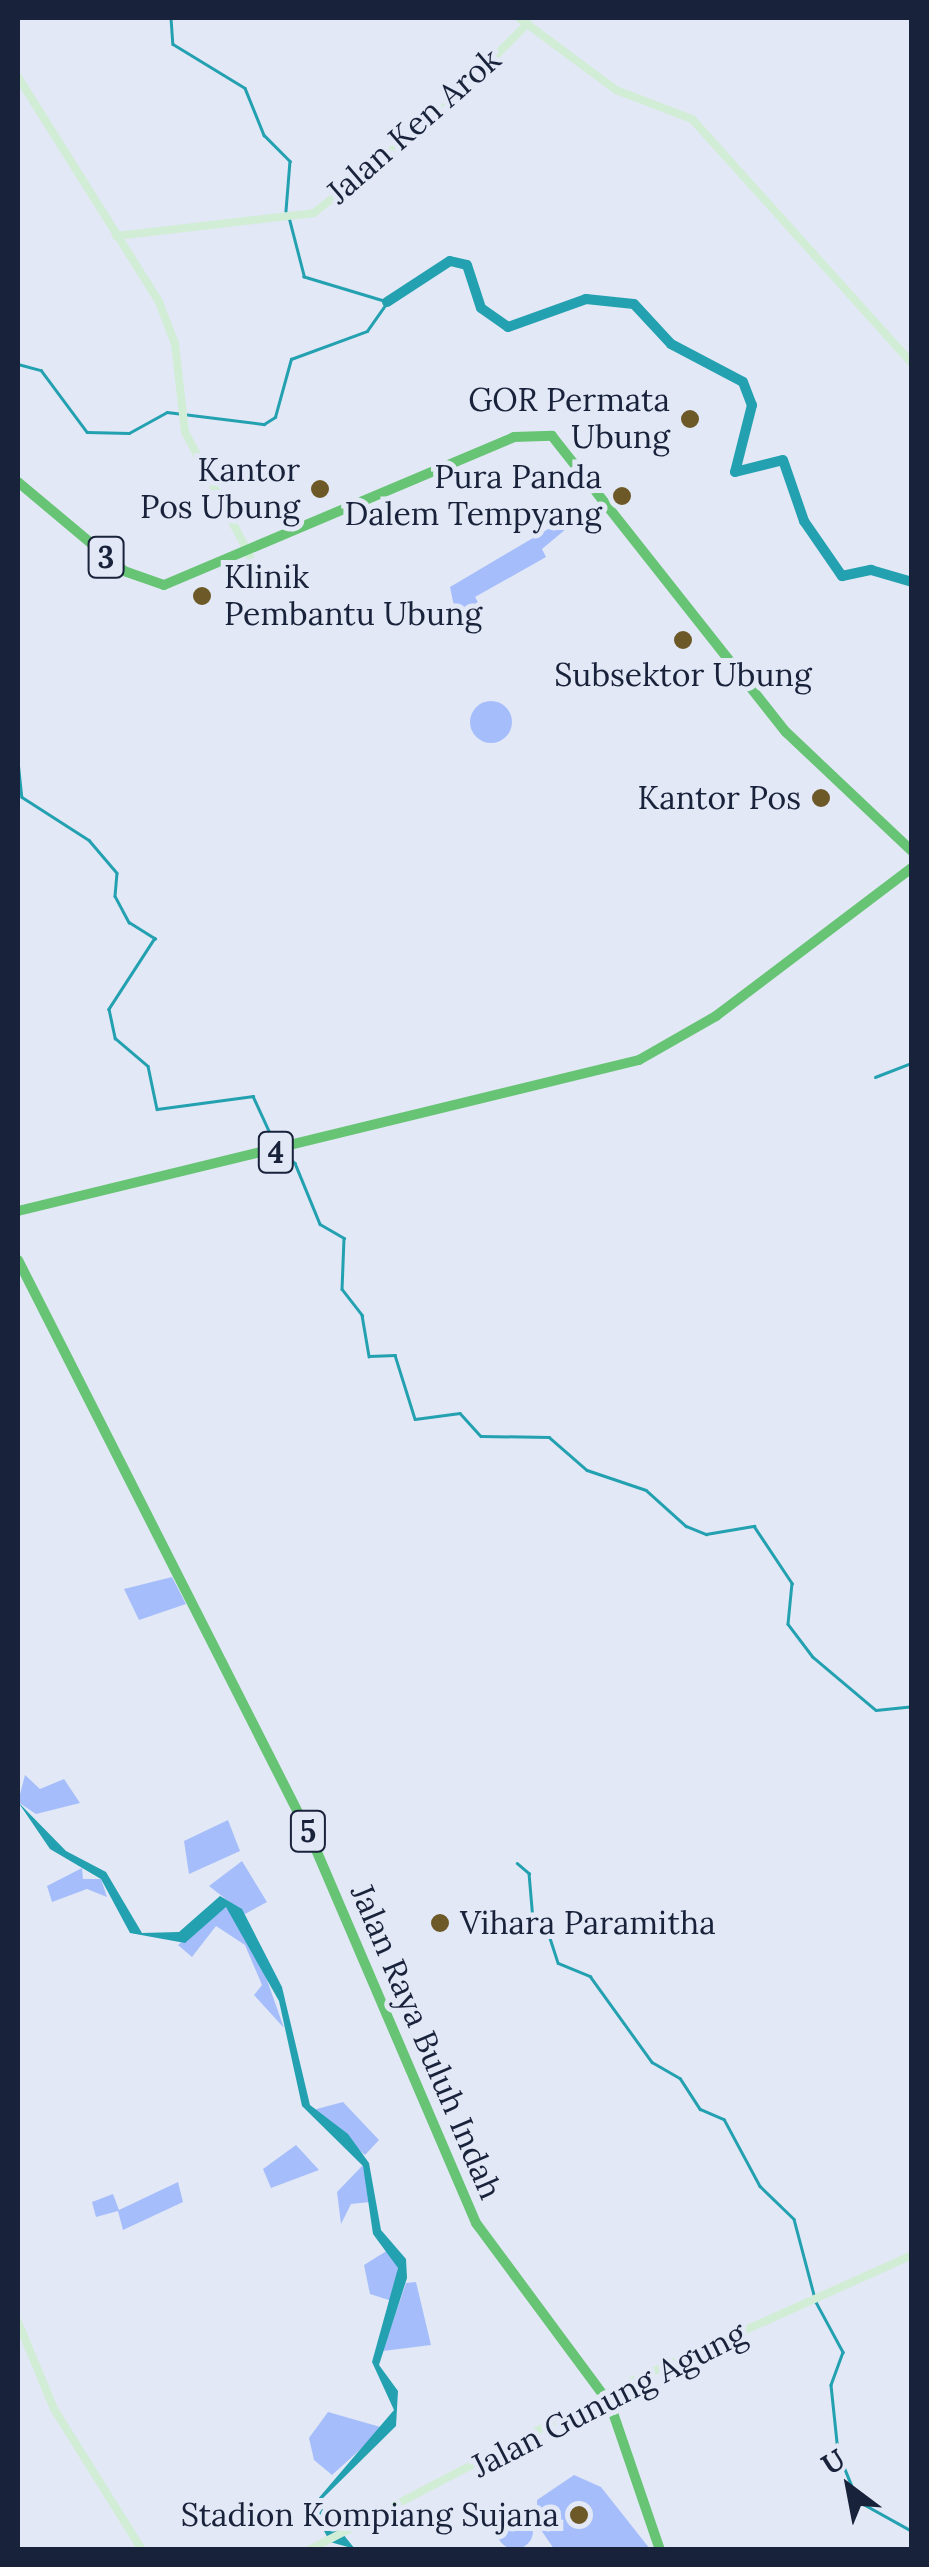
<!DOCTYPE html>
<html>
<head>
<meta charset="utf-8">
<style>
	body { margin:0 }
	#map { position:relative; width:929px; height:2567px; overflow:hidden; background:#e2e8f5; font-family:Lora,serif }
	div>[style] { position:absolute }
	.green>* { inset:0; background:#a5befb }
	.round { border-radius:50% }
	.water>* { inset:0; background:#24a1b0 }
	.stream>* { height:2.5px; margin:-1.25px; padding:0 1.25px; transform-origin:1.25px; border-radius:1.25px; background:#24a1b0 }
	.river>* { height:10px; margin:-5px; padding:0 5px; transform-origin:5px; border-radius:5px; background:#24a1b0 }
	.secondary>* { height:8px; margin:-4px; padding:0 4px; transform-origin:4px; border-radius:4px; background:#d1edd6 }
	.highway>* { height:10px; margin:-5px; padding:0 5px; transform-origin:5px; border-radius:5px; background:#67c475 }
	.dots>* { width:28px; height:28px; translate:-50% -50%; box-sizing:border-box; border:5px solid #e2e8f5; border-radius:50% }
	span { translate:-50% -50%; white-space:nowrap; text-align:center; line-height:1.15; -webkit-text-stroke:10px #e2e8f5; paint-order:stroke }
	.shield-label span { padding:2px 8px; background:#e2e8f5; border:2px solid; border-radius:8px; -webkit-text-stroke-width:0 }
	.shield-label { font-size:30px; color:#19223b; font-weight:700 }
	.street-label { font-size:32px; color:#19223b }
	.poi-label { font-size:32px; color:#19223b }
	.right { translate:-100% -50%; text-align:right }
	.left { translate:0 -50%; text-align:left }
	.frame { position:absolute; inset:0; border:20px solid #19223b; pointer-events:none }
	.north { position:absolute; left:799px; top:2437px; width:100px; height:100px; -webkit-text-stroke:8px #e2e8f5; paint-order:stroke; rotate:328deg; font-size:28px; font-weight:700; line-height:40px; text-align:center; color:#19223b }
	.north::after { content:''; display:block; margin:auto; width:35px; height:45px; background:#19223b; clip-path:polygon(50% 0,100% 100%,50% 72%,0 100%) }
</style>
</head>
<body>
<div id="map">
	<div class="green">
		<i style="clip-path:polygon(560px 522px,566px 529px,542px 549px,546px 557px,475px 597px,480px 606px,457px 621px,450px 587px)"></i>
		<i class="round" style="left:470px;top:701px;width:42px;height:42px"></i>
		<i style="clip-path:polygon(172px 1577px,186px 1604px,139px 1620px,124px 1589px)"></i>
		<i style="clip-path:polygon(25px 1775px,40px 1789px,64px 1779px,80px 1803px,36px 1814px,18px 1802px)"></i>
		<i style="clip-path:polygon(228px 1820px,240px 1851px,189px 1874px,184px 1841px)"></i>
		<i style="clip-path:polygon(242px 1861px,267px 1902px,245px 1914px,209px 1886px)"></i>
		<i style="clip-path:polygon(82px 1868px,83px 1879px,101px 1879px,107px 1897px,87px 1889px,52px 1902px,47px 1886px)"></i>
		<i style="clip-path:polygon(226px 1907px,256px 1949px,284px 2028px,254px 1995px,262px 1985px,245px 1945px,216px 1926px,192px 1957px,178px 1945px)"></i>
		<i style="clip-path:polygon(343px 2102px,379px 2140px,365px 2155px,313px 2110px)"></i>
		<i style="clip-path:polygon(296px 2145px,319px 2170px,271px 2188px,263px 2169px)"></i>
		<i style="clip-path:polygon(363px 2165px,370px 2202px,351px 2204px,341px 2224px,337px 2192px)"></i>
		<i style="clip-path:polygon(178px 2182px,183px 2202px,123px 2230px,118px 2211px,96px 2217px,92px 2202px,113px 2194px,119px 2210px)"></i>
		<i style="clip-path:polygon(388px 2250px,398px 2268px,392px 2301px,370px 2294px,364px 2265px)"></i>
		<i style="clip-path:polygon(416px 2282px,431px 2345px,383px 2351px,406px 2283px)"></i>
		<i style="clip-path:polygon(328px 2412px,384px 2428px,332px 2475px,314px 2460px,309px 2438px)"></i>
		<i style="clip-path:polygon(574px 2475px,601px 2487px,650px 2549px,554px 2549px,537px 2524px,537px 2500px)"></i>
		<i class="round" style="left:497px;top:2513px;width:36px;height:36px"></i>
	</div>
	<div class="water">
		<i style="clip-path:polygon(18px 1802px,66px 1851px,106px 1872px,142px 1933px,179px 1932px,220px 1896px,242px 1909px,282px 1987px,310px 2105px,348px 2134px,369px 2163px,381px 2230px,406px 2259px,407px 2278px,379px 2365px,398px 2391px,396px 2426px,318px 2503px,355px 2549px,330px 2542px,311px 2507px,394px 2410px,372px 2362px,398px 2268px,373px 2234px,363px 2166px,302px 2106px,279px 2001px,226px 1907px,185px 1943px,130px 1933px,101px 1879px,50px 1849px)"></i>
	</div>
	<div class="stream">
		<i style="left:171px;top:18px;width:26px;rotate:86deg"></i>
		<i style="left:173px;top:44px;width:84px;rotate:31.4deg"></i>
		<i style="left:245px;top:88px;width:51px;rotate:68deg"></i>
		<i style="left:264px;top:135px;width:37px;rotate:45deg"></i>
		<i style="left:290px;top:161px;width:50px;rotate:94.6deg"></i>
		<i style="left:18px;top:364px;width:24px;rotate:15deg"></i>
		<i style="left:41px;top:370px;width:77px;rotate:53.4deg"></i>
		<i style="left:87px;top:432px;width:42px;rotate:1.4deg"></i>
		<i style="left:129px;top:433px;width:43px;rotate:-28.9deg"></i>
		<i style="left:167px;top:412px;width:98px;rotate:7.1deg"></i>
		<i style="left:264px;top:424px;width:13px;rotate:-32deg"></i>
		<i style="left:275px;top:417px;width:60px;rotate:-74.6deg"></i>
		<i style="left:291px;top:359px;width:81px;rotate:-20.2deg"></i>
		<i style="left:367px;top:331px;width:35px;rotate:-55deg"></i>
		<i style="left:387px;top:302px;width:87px;rotate:-163.2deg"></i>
		<i style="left:304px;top:277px;width:60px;rotate:-104.5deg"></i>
		<i style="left:18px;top:761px;width:36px;rotate:84deg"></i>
		<i style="left:22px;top:797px;width:80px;rotate:32.7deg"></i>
		<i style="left:89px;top:840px;width:43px;rotate:49.7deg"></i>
		<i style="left:117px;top:873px;width:23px;rotate:95deg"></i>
		<i style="left:115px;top:896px;width:30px;rotate:62deg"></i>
		<i style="left:129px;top:922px;width:31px;rotate:32deg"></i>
		<i style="left:155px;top:938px;width:85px;rotate:122.9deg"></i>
		<i style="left:109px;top:1009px;width:30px;rotate:78deg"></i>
		<i style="left:115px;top:1038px;width:43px;rotate:40.3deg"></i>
		<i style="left:148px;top:1066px;width:44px;rotate:78.2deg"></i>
		<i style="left:157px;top:1109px;width:97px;rotate:-7.7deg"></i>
		<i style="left:253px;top:1096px;width:53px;rotate:65.4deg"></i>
		<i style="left:875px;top:1077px;width:40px;rotate:-21deg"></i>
		<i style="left:280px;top:1150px;width:20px;rotate:41deg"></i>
		<i style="left:295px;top:1163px;width:66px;rotate:67.7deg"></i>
		<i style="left:320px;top:1224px;width:28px;rotate:30deg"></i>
		<i style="left:344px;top:1238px;width:51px;rotate:92.2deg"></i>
		<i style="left:342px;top:1289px;width:33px;rotate:52deg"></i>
		<i style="left:362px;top:1315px;width:42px;rotate:80.3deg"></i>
		<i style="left:369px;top:1356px;width:26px;rotate:-2deg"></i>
		<i style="left:395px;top:1355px;width:67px;rotate:72.6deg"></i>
		<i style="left:415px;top:1419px;width:45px;rotate:-7.6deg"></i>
		<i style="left:460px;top:1413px;width:31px;rotate:48deg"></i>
		<i style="left:481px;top:1436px;width:68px;rotate:0.8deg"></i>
		<i style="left:549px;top:1437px;width:50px;rotate:41deg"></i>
		<i style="left:587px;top:1470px;width:62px;rotate:18.7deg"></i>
		<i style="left:646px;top:1490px;width:54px;rotate:42deg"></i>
		<i style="left:686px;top:1526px;width:22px;rotate:22deg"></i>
		<i style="left:706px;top:1534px;width:49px;rotate:-9.5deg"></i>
		<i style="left:754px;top:1526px;width:69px;rotate:56.3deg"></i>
		<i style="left:792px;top:1583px;width:41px;rotate:95.6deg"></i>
		<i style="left:788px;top:1624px;width:41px;rotate:52.9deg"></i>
		<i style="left:813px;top:1657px;width:82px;rotate:40.1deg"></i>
		<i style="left:876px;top:1710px;width:36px;rotate:-6deg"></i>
		<i style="left:517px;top:1863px;width:16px;rotate:40deg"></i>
		<i style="left:529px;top:1873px;width:58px;rotate:85.1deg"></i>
		<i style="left:534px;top:1931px;width:16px;rotate:15deg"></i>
		<i style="left:549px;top:1935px;width:29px;rotate:72deg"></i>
		<i style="left:558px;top:1963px;width:35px;rotate:22deg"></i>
		<i style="left:590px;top:1976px;width:106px;rotate:54.2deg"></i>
		<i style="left:652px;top:2062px;width:32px;rotate:30deg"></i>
		<i style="left:680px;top:2078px;width:37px;rotate:57deg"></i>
		<i style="left:700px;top:2109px;width:26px;rotate:23deg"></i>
		<i style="left:724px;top:2119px;width:76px;rotate:61.8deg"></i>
		<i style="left:760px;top:2186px;width:47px;rotate:44.1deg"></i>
		<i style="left:794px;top:2219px;width:86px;rotate:75.2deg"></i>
		<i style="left:816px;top:2302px;width:57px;rotate:61.6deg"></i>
		<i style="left:843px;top:2352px;width:35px;rotate:110deg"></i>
		<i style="left:831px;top:2385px;width:67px;rotate:84deg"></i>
		<i style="left:838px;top:2452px;width:53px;rotate:67.8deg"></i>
		<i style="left:858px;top:2501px;width:62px;rotate:29.1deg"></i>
	</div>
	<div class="river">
		<i style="left:387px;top:302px;width:75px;rotate:-33.1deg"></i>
		<i style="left:450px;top:261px;width:17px;rotate:13deg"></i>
		<i style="left:467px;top:265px;width:45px;rotate:72deg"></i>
		<i style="left:481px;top:308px;width:33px;rotate:35deg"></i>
		<i style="left:508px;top:327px;width:83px;rotate:-19.7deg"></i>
		<i style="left:586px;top:299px;width:48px;rotate:5.9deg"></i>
		<i style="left:634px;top:304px;width:54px;rotate:47.2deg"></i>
		<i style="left:671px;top:344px;width:81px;rotate:27.8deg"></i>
		<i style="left:743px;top:382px;width:25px;rotate:69deg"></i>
		<i style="left:752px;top:405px;width:69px;rotate:104.2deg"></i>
		<i style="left:735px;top:472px;width:49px;rotate:-14deg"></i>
		<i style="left:783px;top:460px;width:65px;rotate:71deg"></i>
		<i style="left:804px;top:521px;width:67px;rotate:55.4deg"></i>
		<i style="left:842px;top:576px;width:30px;rotate:-12deg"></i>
		<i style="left:871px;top:570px;width:43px;rotate:16.3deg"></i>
	</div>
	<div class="secondary">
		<i style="left:519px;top:18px;width:121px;rotate:36.6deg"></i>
		<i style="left:616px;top:90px;width:81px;rotate:20.9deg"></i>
		<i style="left:692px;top:119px;width:329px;rotate:48deg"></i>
		<i style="left:18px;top:77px;width:266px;rotate:57.9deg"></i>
		<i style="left:159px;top:302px;width:45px;rotate:69.1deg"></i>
		<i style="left:175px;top:344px;width:89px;rotate:83.5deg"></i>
		<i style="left:185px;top:432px;width:140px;rotate:62.3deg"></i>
		<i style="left:116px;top:236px;width:199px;rotate:-6.6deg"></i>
		<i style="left:314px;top:213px;width:164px;rotate:-38.8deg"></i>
		<i style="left:442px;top:110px;width:122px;rotate:-45.3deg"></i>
		<i style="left:18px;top:2322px;width:94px;rotate:67.5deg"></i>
		<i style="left:54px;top:2409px;width:166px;rotate:58deg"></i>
		<i style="left:309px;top:2550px;width:365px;rotate:-27.6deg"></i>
		<i style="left:632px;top:2381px;width:307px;rotate:-24.2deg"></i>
	</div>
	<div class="highway">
		<i style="left:18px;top:482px;width:138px;rotate:40deg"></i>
		<i style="left:124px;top:571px;width:42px;rotate:19.3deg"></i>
		<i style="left:164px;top:585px;width:380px;rotate:-22.9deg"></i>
		<i style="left:514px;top:437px;width:38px;rotate:-2deg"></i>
		<i style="left:552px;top:436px;width:377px;rotate:51.7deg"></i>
		<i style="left:786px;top:732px;width:173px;rotate:43.4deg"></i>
		<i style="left:18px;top:1211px;width:639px;rotate:-13.67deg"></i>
		<i style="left:639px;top:1060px;width:89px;rotate:-29.7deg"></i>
		<i style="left:716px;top:1016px;width:246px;rotate:-37.1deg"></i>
		<i style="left:18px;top:1260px;width:648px;rotate:63.12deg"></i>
		<i style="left:311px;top:1838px;width:419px;rotate:66.8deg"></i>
		<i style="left:476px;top:2223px;width:225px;rotate:53.5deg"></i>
		<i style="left:610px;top:2404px;width:154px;rotate:71.1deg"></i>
	</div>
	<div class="dots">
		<i style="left:690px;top:419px;background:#6d5928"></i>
		<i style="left:320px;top:489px;background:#6d5928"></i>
		<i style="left:622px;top:496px;background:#6d5928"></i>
		<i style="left:202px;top:596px;background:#6d5928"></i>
		<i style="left:683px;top:640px;background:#6d5928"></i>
		<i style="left:821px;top:798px;background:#6d5928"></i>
		<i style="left:440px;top:1923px;background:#6d5928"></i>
		<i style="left:579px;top:2515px;background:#6d5928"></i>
	</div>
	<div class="shield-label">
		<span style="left:106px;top:557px">3</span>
		<span style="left:276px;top:1152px">4</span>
		<span style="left:308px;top:1831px">5</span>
	</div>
	<div class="street-label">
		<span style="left:414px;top:126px;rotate:-41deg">Jalan Ken Arok</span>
		<span style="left:426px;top:2042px;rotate:67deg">Jalan Raya Buluh Indah</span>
		<span style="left:609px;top:2400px;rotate:-27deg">Jalan Gunung Agung</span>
	</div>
	<div class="poi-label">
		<span class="right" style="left:670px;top:419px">GOR Permata<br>Ubung</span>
		<span class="right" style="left:300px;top:489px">Kantor<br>Pos Ubung</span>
		<span class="right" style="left:602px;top:496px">Pura Panda<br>Dalem Tempyang</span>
		<span class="left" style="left:224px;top:596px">Klinik<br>Pembantu Ubung</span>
		<span style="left:683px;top:675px">Subsektor Ubung</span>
		<span class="right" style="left:801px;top:798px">Kantor Pos</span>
		<span class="left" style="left:460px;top:1923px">Vihara Paramitha</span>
		<span class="right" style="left:559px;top:2515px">Stadion Kompiang Sujana</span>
	</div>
	<div class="frame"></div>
	<div class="north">U</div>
</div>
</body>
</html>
